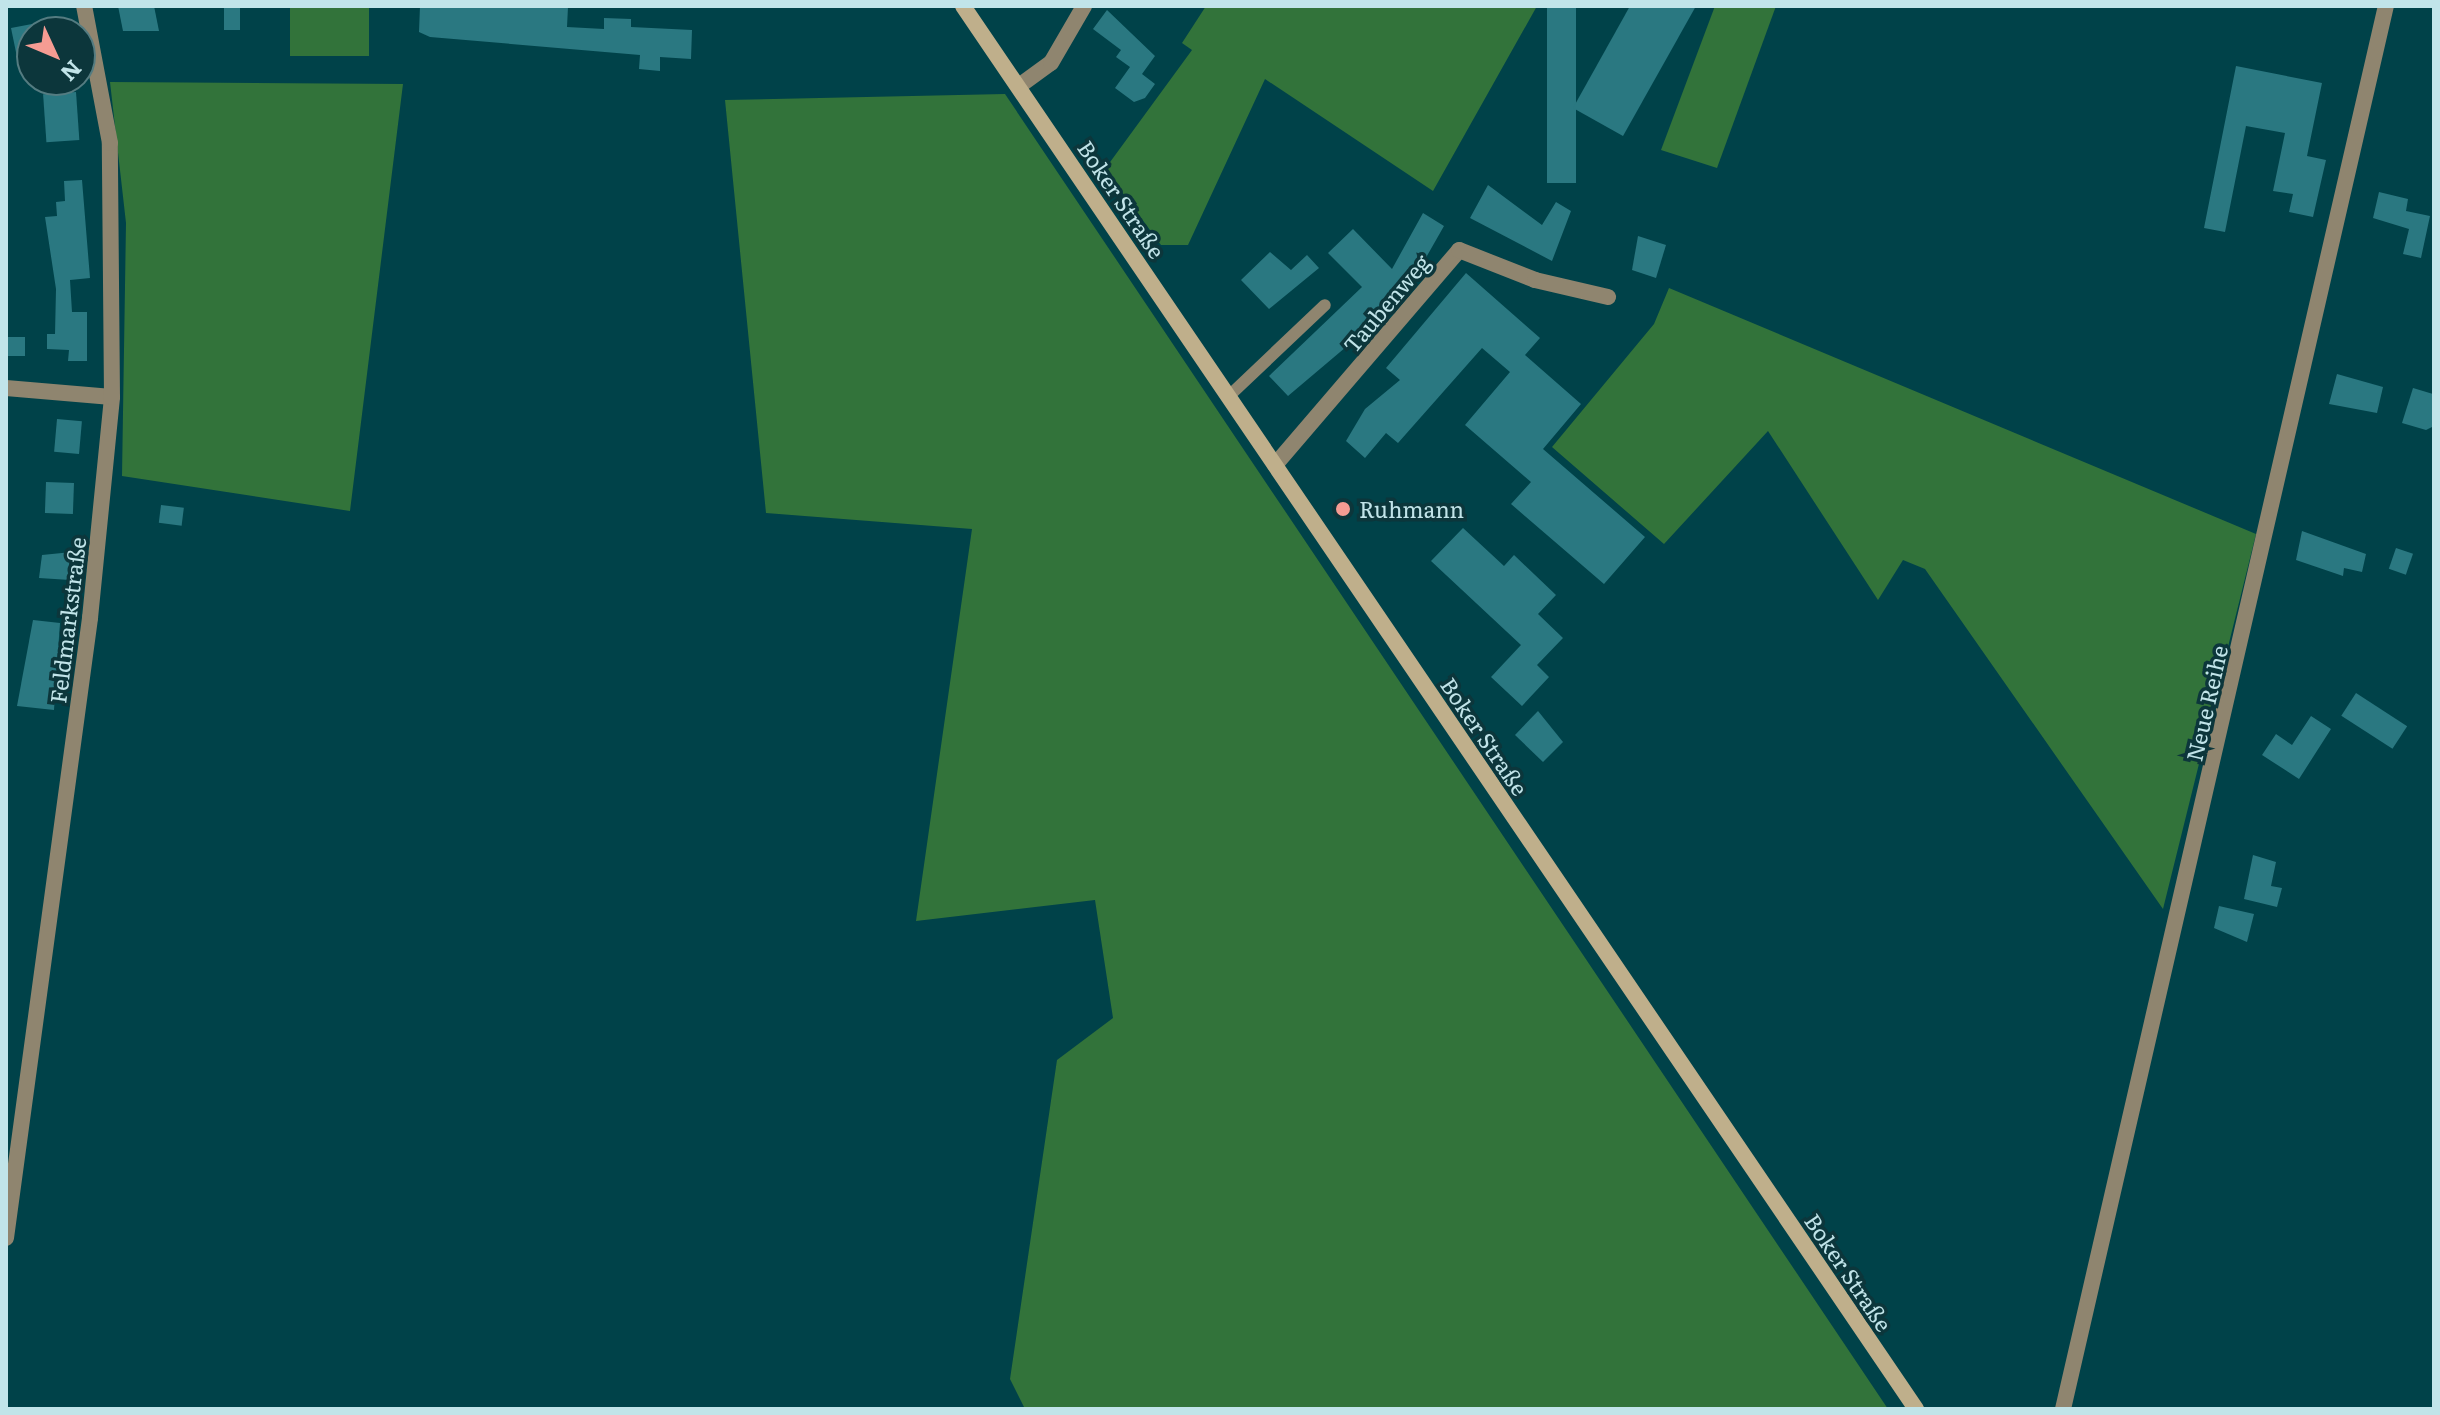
<!DOCTYPE html>
<html>
<head>
<meta charset="utf-8">
<style>
	body { margin:0 }
	#map { position:relative; width:2440px; height:1415px; overflow:hidden; background:#004249; font-family:Literata,serif }
	div>[style] { position:absolute }
	.green>* { inset:0; background:#32733a; transform-origin:0 0 }
	.building>* { inset:0; background:#2a7881; transform-origin:0 0 }
	.lane>* { height:12px; margin:-6px; padding:0 6px; transform-origin:6px; border-radius:6px; background:#8f856f }
	.street>* { height:16px; margin:-8px; padding:0 8px; transform-origin:8px; border-radius:8px; background:#8f856f }
	.secondary>* { height:16px; margin:-8px; padding:0 8px; transform-origin:8px; border-radius:8px; background:#bfaf8b }
	.dots>* { width:22px; height:22px; translate:-50% -50%; box-sizing:border-box; border:4px solid #0c363b; border-radius:50% }
	span { translate:-50% -50%; white-space:nowrap; text-align:center; line-height:1.15; -webkit-text-stroke:7px #0c363b; paint-order:stroke }
	.street-label { font-size:22px; color:#c1e4e9 }
	.poi-label { font-size:22px; color:#c1e4e9 }
	.left { translate:0 -50%; text-align:left }
	.frame { position:absolute; inset:0; border:8px solid #c1e4e9; pointer-events:none }
	.north { position:absolute; left:16px; top:16px; width:80px; height:80px; box-sizing:border-box; background:#0c363b; border:2px solid #547c81; border-radius:50%; rotate:134deg; font-size:22px; font-weight:700; line-height:32px; text-align:center; color:#c1e4e9 }
	.north::after { content:''; display:block; margin:auto; width:28px; height:36px; background:#f59c93; clip-path:polygon(50% 0,100% 100%,50% 72%,0 100%) }
</style>
</head>
<body>
<div id="map">
	<div class="green">
		<i style="left:290px;top:6px;width:79px;height:50px"></i>
		<i style="clip-path:polygon(1206px 6px,1537px 6px,1433px 191px,1265px 79px,1188px 245px,1161px 245px,1105px 169px,1192px 50px,1182px 43px)"></i>
		<i style="clip-path:polygon(1715px 6px,1776px 6px,1717px 168px,1661px 150px)"></i>
		<i style="clip-path:polygon(110px 82px,403px 84px,350px 511px,122px 476px,126px 223px)"></i>
		<i style="clip-path:polygon(1005px 94px,1888px 1409px,1025px 1409px,1010px 1379px,1057px 1060px,1113px 1018px,1095px 900px,916px 921px,972px 529px,766px 513px,725px 100px)"></i>
		<i style="clip-path:polygon(1669px 288px,2256px 534px,2163px 909px,1925px 569px,1903px 560px,1878px 600px,1768px 431px,1664px 544px,1552px 447px,1654px 324px)"></i>
	</div>
	<div class="building">
		<i style="clip-path:polygon(118px 6px,154px 6px,159px 31px,123px 31px)"></i>
		<i style="left:224px;top:6px;width:16px;height:24px"></i>
		<i style="clip-path:polygon(420px 6px,568px 7px,567px 27px,604px 29px,604px 18px,631px 19px,631px 27px,692px 30px,691px 59px,660px 57px,660px 71px,639px 69px,640px 55px,430px 37px,419px 32px)"></i>
		<i style="left:1547px;top:6px;width:29px;height:177px"></i>
		<i style="clip-path:polygon(1630px 6px,1696px 6px,1623px 136px,1573px 108px)"></i>
		<i style="clip-path:polygon(1107px 10px,1155px 56px,1142px 74px,1155px 84px,1145px 98px,1134px 102px,1115px 88px,1130px 67px,1116px 57px,1121px 50px,1093px 29px)"></i>
		<i style="clip-path:polygon(32px 24px,32px 60px,18px 62px,11px 28px)"></i>
		<i style="clip-path:polygon(2236px 66px,2322px 83px,2307px 156px,2326px 160px,2313px 217px,2289px 212px,2293px 194px,2273px 191px,2285px 133px,2246px 126px,2225px 232px,2204px 228px)"></i>
		<i style="left:76px;top:92px;width:48px;height:33px;rotate:86deg"></i>
		<i style="clip-path:polygon(82px 180px,90px 278px,70px 280px,72px 312px,87px 312px,87px 361px,68px 361px,69px 350px,47px 349px,47px 334px,55px 334px,56px 289px,45px 217px,57px 216px,56px 202px,65px 201px,64px 181px)"></i>
		<i style="clip-path:polygon(1488px 185px,1542px 225px,1556px 202px,1571px 211px,1552px 261px,1470px 218px)"></i>
		<i style="clip-path:polygon(2379px 192px,2408px 199px,2406px 211px,2430px 216px,2421px 258px,2403px 254px,2409px 229px,2373px 218px)"></i>
		<i style="clip-path:polygon(1423px 213px,1444px 226px,1403px 298px,1364px 341px,1359px 336px,1288px 396px,1269px 376px,1362px 287px,1328px 253px,1353px 229px,1392px 269px)"></i>
		<i style="clip-path:polygon(1638px 236px,1666px 245px,1656px 278px,1632px 270px)"></i>
		<i style="clip-path:polygon(1270px 252px,1291px 270px,1307px 255px,1319px 268px,1269px 309px,1241px 280px)"></i>
		<i style="clip-path:polygon(1466px 273px,1540px 338px,1525px 355px,1581px 404px,1543px 449px,1645px 537px,1604px 584px,1511px 504px,1531px 482px,1465px 425px,1510px 372px,1482px 348px,1398px 443px,1386px 433px,1365px 458px,1346px 441px,1365px 409px,1400px 380px,1386px 368px)"></i>
		<i style="left:6px;top:337px;width:19px;height:19px"></i>
		<i style="clip-path:polygon(2337px 374px,2383px 387px,2377px 413px,2329px 404px)"></i>
		<i style="clip-path:polygon(2413px 388px,2433px 394px,2434px 426px,2426px 430px,2402px 423px)"></i>
		<i style="left:57px;top:419px;width:25px;height:33px;rotate:5deg"></i>
		<i style="left:46px;top:482px;width:28px;height:31px;rotate:2deg"></i>
		<i style="left:161px;top:505px;width:23px;height:18px;rotate:7deg"></i>
		<i style="clip-path:polygon(1463px 528px,1504px 566px,1514px 555px,1556px 595px,1538px 614px,1563px 638px,1537px 665px,1549px 677px,1522px 706px,1491px 677px,1521px 645px,1431px 561px)"></i>
		<i style="clip-path:polygon(2302px 531px,2366px 554px,2362px 572px,2344px 568px,2343px 576px,2296px 560px)"></i>
		<i style="left:2396px;top:548px;width:18px;height:22px;rotate:19deg"></i>
		<i style="clip-path:polygon(72px 552px,70px 580px,39px 578px,42px 555px)"></i>
		<i style="clip-path:polygon(33px 620px,60px 623px,54px 710px,17px 706px)"></i>
		<i style="left:2356px;top:693px;width:61px;height:27px;rotate:33deg"></i>
		<i style="clip-path:polygon(1538px 711px,1563px 742px,1543px 762px,1515px 735px)"></i>
		<i style="clip-path:polygon(2311px 716px,2331px 729px,2299px 779px,2262px 755px,2276px 734px,2292px 745px)"></i>
		<i style="clip-path:polygon(2253px 855px,2276px 862px,2271px 886px,2282px 888px,2277px 907px,2244px 899px)"></i>
		<i style="clip-path:polygon(2219px 906px,2254px 914px,2247px 942px,2214px 928px)"></i>
	</div>
	<div class="lane">
		<i style="left:1229px;top:396px;width:132px;rotate:-43.5deg"></i>
	</div>
	<div class="street">
		<i style="left:1019px;top:86px;width:39px;rotate:-36deg"></i>
		<i style="left:1051px;top:63px;width:66px;rotate:-59.9deg"></i>
		<i style="left:6px;top:388px;width:106px;rotate:4.9deg"></i>
		<i style="left:1275px;top:465px;width:283px;rotate:-49.4deg"></i>
		<i style="left:1459px;top:250px;width:82px;rotate:21.5deg"></i>
		<i style="left:1535px;top:280px;width:75px;rotate:13.1deg"></i>
		<i style="left:6px;top:1238px;width:626px;rotate:-82.28deg"></i>
		<i style="left:90px;top:618px;width:222px;rotate:-84.3deg"></i>
		<i style="left:112px;top:397px;width:254px;rotate:-90.5deg"></i>
		<i style="left:110px;top:143px;width:139px;rotate:-100.7deg"></i>
		<i style="left:2063px;top:1409px;width:1440px;rotate:-77.04deg"></i>
	</div>
	<div class="secondary">
		<i style="left:963px;top:6px;width:1696px;rotate:55.81deg"></i>
	</div>
	<div class="dots">
		<i style="left:1343px;top:509px;background:#f59c93"></i>
	</div>
	<div class="street-label">
		<span style="left:1122px;top:199px;rotate:56deg">Boker Straße</span>
		<span style="left:1386px;top:303px;rotate:-50deg">Taubenweg</span>
		<span style="left:67px;top:620px;rotate:-83deg">Feldmarkstraße</span>
		<span style="left:2206px;top:703px;rotate:-77deg">Neue Reihe</span>
		<span style="left:1485px;top:736px;rotate:56deg">Boker Straße</span>
		<span style="left:1849px;top:1272px;rotate:56deg">Boker Straße</span>
	</div>
	<div class="poi-label">
		<span class="left" style="left:1359px;top:509px">Ruhmann</span>
	</div>
	<div class="frame"></div>
	<div class="north">N</div>
</div>
</body>
</html>
